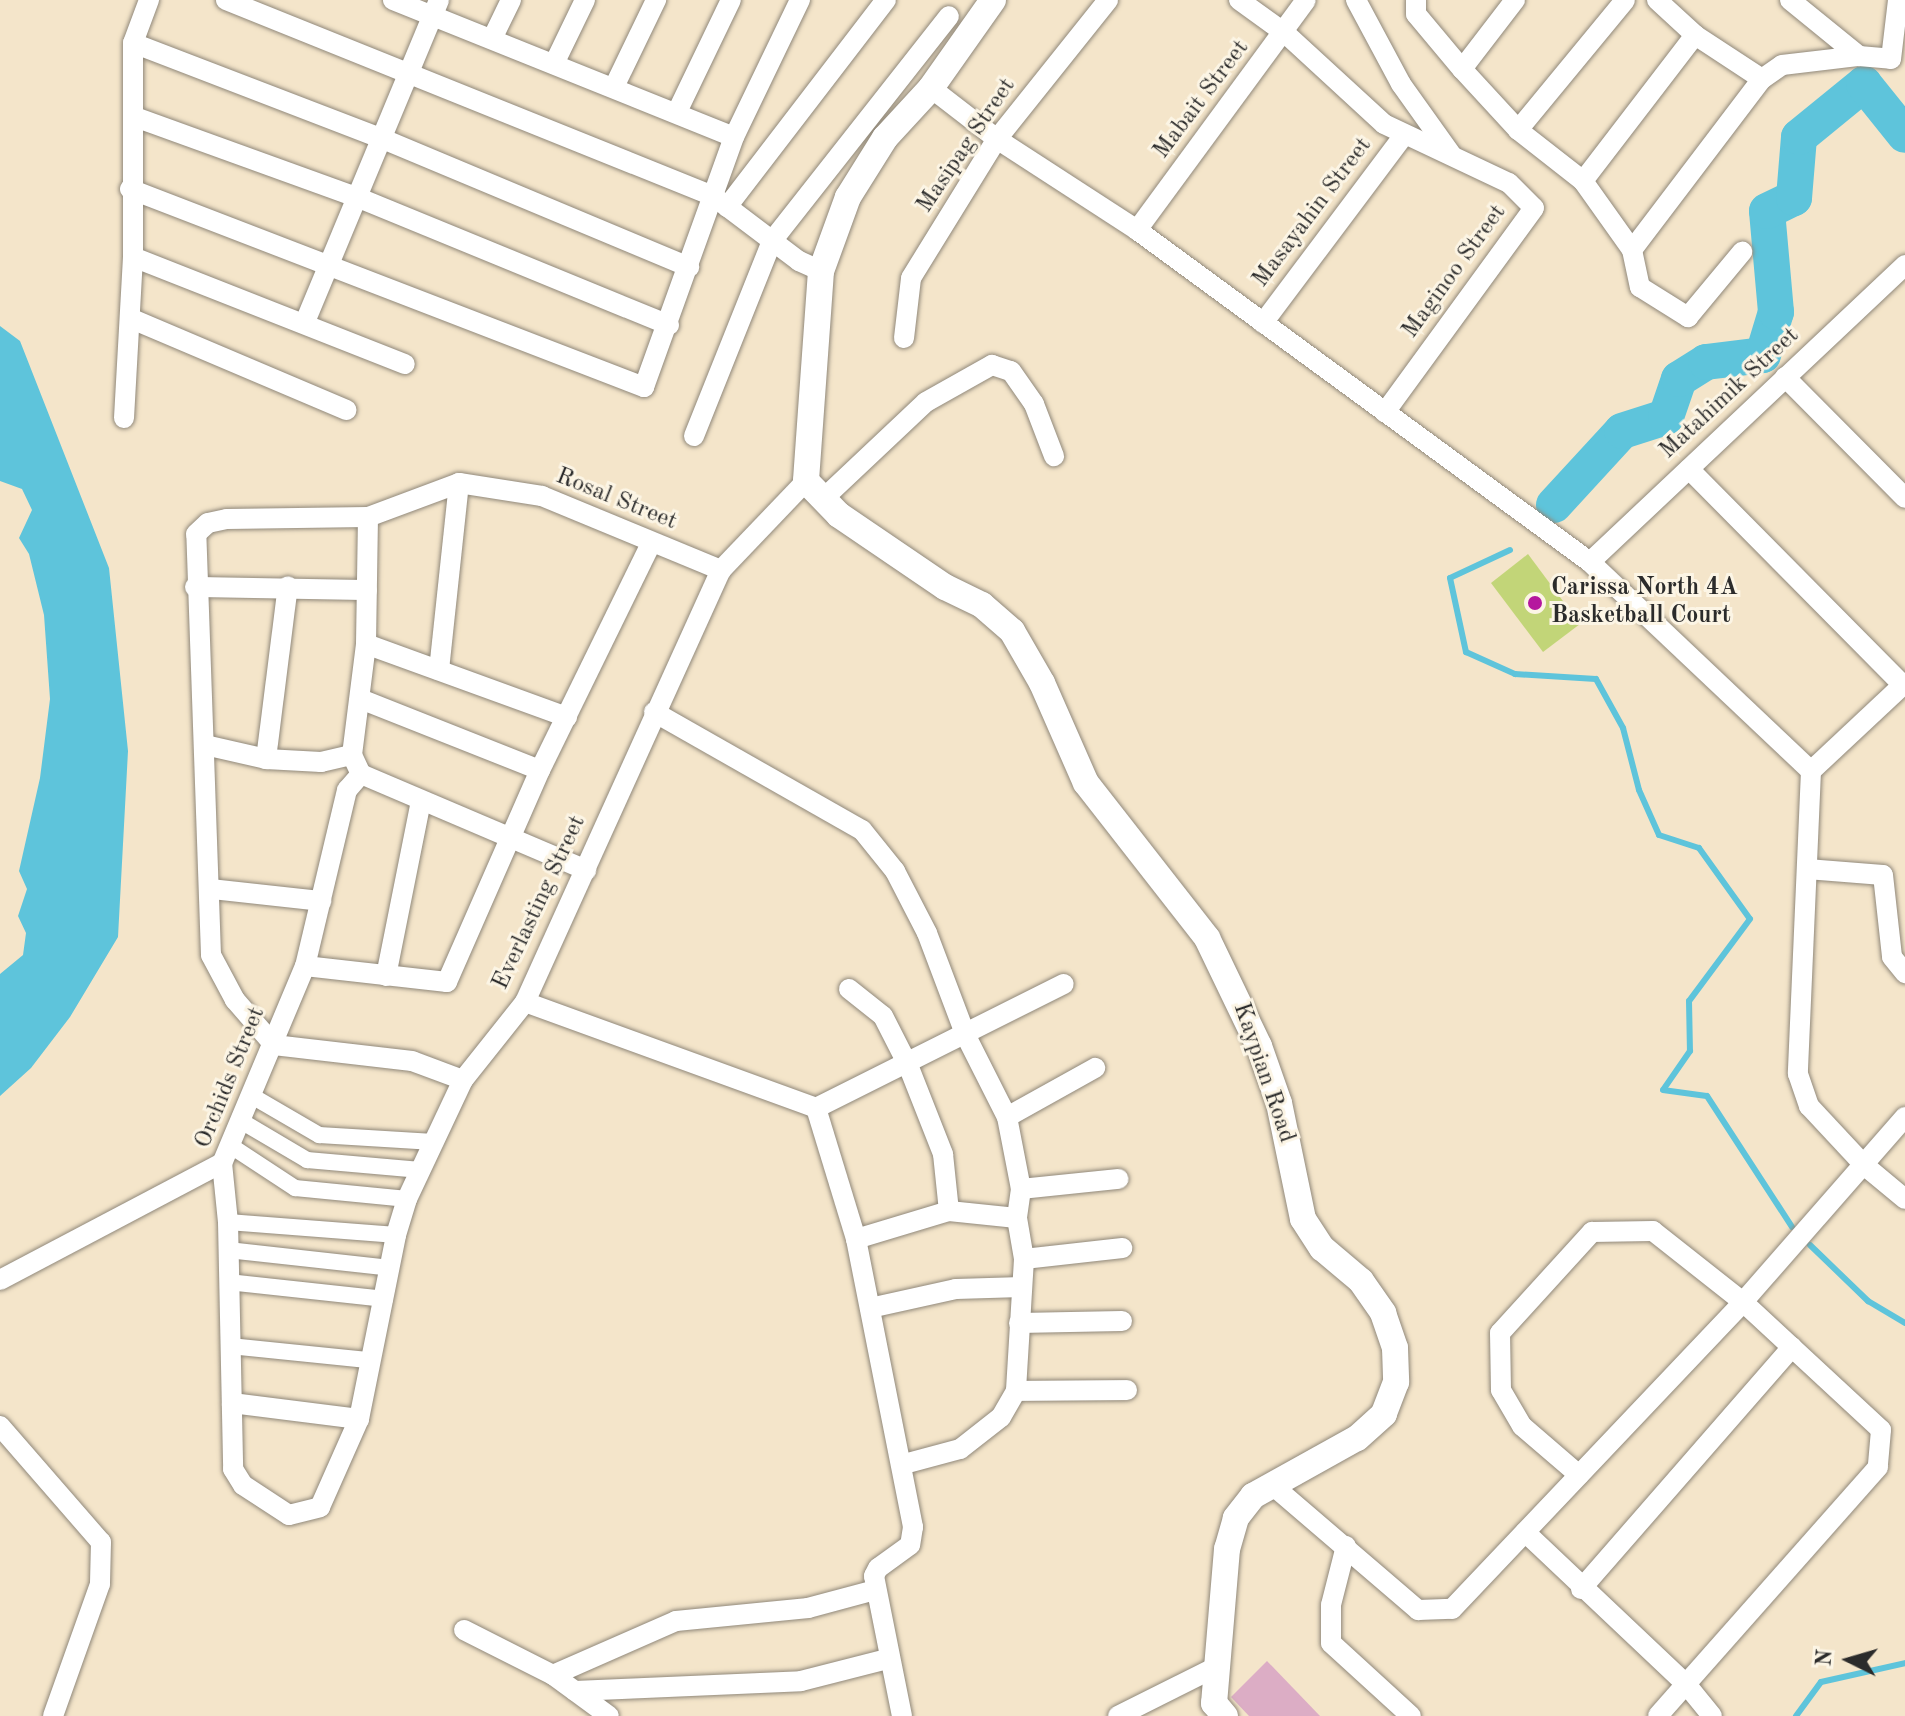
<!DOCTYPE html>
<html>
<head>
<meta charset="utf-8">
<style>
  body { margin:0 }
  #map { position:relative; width:1905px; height:1716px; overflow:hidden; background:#f4e5ca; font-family:"Old Standard TT",serif }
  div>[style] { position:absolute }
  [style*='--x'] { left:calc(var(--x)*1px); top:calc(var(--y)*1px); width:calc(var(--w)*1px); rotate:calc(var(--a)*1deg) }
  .green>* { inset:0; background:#c2d578 }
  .water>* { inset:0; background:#5ec4db }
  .stream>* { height:6px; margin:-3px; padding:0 3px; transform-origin:3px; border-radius:3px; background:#5ec4db }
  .river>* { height:36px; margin:-18px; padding:0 18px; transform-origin:18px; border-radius:18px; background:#5ec4db }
  .building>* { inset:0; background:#dcadc5 }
  .roads { filter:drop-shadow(0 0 2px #90887a) drop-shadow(0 0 2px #90887a) }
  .pedestrian>* { height:16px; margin:-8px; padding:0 8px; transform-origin:8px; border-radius:8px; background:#fff }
  .minor>* { height:20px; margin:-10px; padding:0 10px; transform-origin:10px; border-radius:10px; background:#fff }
  .tertiary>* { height:26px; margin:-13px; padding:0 13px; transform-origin:13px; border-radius:13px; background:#fff }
  .dots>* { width:22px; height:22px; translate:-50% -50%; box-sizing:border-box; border:4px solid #fcf5e5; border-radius:50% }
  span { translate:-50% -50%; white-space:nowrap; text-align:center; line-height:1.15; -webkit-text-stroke:6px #fcf5e5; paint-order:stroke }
  .street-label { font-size:24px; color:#2b2b2b }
  .poi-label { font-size:24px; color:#2b2b2b; font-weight:700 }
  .left { translate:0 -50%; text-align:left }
  .north { position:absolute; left:1809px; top:1620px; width:80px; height:80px; -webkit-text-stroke:6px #fcf5e5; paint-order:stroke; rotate:275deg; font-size:22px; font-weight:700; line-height:32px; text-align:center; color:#2b2b2b }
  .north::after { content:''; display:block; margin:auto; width:28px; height:36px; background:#2b2b2b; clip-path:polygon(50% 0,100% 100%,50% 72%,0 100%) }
</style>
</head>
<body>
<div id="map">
  <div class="green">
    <div style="clip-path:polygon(1528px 554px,1580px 624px,1543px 652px,1491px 583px)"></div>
  </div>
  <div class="water">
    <div style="clip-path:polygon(0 326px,20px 341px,109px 568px,128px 751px,118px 937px,70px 1017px,31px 1068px,0 1096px,0 974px,23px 955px,26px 933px,18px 916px,27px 889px,19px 871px,40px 778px,50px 699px,44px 615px,29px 554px,19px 538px,32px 510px,22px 489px,0 481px)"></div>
  </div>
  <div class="stream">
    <div style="--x:1510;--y:550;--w:66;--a:155"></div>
    <div style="--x:1450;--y:578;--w:76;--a:77.8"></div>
    <div style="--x:1466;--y:652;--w:54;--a:24.2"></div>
    <div style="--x:1515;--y:674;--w:81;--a:3.5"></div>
    <div style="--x:1596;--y:679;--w:56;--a:61.1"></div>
    <div style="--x:1623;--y:728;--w:64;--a:75.5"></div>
    <div style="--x:1639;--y:790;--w:49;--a:66"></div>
    <div style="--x:1659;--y:835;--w:42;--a:18"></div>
    <div style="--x:1699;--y:848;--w:87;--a:54.3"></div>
    <div style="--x:1750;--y:919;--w:102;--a:126.6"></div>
    <div style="--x:1689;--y:1001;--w:50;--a:88.9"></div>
    <div style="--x:1690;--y:1051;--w:47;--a:124.7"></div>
    <div style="--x:1663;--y:1090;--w:44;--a:7.8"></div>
    <div style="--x:1707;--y:1096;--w:156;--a:57"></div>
    <div style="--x:1810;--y:1245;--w:81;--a:44"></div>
    <div style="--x:1868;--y:1301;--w:43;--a:30.7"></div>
    <div style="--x:1796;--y:1716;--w:42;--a:-53.7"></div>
    <div style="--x:1821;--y:1682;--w:86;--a:-12.7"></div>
  </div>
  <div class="river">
    <div style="--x:1554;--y:505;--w:100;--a:-47.4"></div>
    <div style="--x:1622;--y:431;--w:46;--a:-17.7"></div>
    <div style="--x:1666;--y:417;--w:40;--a:-71.1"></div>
    <div style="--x:1679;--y:379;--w:32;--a:-32"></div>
    <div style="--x:1706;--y:362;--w:57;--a:-7"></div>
    <div style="--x:1763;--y:355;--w:45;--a:-73.2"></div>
    <div style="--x:1776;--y:312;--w:101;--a:-95.1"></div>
    <div style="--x:1767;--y:211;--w:30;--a:-26"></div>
    <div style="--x:1794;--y:198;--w:61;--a:-85.3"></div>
    <div style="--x:1799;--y:137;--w:84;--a:-39.2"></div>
    <div style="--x:1864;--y:84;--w:65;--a:51.2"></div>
  </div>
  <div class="building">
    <div style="clip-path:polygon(1267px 1661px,1320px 1716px,1249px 1716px,1231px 1697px)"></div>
  </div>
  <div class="roads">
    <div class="pedestrian">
      <div style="--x:252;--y:1096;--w:78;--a:30.2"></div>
      <div style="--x:319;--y:1135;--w:115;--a:3.5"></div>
      <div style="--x:241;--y:1121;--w:77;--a:30.6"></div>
      <div style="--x:307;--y:1160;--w:114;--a:5"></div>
      <div style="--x:231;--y:1146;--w:77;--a:33.3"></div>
      <div style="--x:295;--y:1188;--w:113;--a:5.6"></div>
      <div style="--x:228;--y:1222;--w:169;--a:4.4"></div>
      <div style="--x:228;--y:1250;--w:163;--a:6.3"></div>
      <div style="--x:228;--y:1282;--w:158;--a:6.2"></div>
      <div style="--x:230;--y:1346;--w:138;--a:5.8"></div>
    </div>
    <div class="minor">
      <div style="--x:226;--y:0;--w:525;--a:21.92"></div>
      <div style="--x:713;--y:196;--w:108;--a:37.1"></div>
      <div style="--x:799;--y:261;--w:24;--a:24"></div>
      <div style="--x:393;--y:0;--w:367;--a:21.9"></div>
      <div style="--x:1239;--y:0;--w:57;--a:35.7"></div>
      <div style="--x:1285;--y:33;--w:134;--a:42.6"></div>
      <div style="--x:1384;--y:124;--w:138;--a:25.3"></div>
      <div style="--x:1509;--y:183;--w:35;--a:45"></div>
      <div style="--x:1534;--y:208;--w:253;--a:126.1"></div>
      <div style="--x:1356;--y:0;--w:95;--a:61.8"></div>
      <div style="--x:1401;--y:84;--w:86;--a:54.5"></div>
      <div style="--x:1416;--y:0;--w:14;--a:90"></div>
      <div style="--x:1416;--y:14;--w:72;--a:50.1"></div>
      <div style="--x:1462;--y:69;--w:83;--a:47.4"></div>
      <div style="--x:1518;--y:130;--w:83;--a:38.1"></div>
      <div style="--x:1583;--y:181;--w:85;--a:54.6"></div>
      <div style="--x:1632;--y:250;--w:38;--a:78"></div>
      <div style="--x:1640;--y:287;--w:57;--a:32"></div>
      <div style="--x:1688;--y:317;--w:85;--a:-50.3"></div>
      <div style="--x:1657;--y:0;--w:52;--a:42.6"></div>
      <div style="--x:1695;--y:35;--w:80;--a:33.3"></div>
      <div style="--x:1790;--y:0;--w:89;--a:39.1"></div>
      <div style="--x:493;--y:37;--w:41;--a:-64.1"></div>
      <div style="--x:133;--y:43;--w:268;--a:21"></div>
      <div style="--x:383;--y:139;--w:332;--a:22.7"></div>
      <div style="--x:554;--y:64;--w:71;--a:-64.2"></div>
      <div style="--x:1462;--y:69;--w:87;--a:-52.5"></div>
      <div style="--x:614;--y:87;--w:97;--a:-64.2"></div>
      <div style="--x:931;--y:88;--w:83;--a:37.7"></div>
      <div style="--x:997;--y:139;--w:167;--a:33"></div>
      <div style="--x:1137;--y:230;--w:562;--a:36.24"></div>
      <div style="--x:1590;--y:562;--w:304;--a:43.4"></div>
      <div style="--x:677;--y:112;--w:124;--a:-64.3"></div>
      <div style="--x:135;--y:117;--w:238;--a:19.9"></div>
      <div style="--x:359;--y:198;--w:335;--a:22.3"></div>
      <div style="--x:1518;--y:130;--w:168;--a:-50.5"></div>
      <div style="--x:1583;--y:181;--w:184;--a:-52.5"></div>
      <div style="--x:130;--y:189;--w:551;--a:21.07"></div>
      <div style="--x:644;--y:387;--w:266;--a:-70.2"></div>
      <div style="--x:734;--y:137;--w:152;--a:-64.3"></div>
      <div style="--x:727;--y:207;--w:261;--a:-52.5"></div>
      <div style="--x:1137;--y:230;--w:285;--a:-53.7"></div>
      <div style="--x:1632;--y:250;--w:215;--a:-52.8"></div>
      <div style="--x:1762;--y:79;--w:24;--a:-35"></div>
      <div style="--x:1782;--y:65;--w:78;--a:-6.7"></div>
      <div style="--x:1859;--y:56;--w:32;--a:5"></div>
      <div style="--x:1891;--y:59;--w:59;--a:-83.2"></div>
      <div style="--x:133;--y:257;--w:292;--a:21.5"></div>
      <div style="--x:132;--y:319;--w:233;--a:23"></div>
      <div style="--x:305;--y:322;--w:349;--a:-67.4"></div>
      <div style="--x:1263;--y:323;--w:235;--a:-53.1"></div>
      <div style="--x:904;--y:338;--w:60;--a:-83.3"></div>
      <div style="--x:911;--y:278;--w:163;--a:-58.3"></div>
      <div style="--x:997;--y:139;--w:178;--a:-51.4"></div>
      <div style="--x:1785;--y:377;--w:170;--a:45.2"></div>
      <div style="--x:124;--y:418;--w:161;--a:-86.8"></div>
      <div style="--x:133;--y:257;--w:214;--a:-90"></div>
      <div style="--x:133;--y:43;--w:46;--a:-69.6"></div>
      <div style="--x:694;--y:436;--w:210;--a:-68.2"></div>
      <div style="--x:772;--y:241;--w:286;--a:-51.8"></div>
      <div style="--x:1689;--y:469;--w:304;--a:45.3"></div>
      <div style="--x:823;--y:499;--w:141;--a:-43.3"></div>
      <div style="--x:926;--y:402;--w:76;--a:-29.3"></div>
      <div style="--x:992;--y:365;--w:20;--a:18"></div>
      <div style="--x:1011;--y:371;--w:40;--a:55.1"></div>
      <div style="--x:1034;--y:404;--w:56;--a:69"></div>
      <div style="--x:1590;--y:562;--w:433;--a:-43.3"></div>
      <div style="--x:195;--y:587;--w:172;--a:1"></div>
      <div style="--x:366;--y:644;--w:214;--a:20"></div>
      <div style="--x:439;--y:670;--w:188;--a:-83.9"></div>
      <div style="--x:1905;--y:683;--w:129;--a:136.9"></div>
      <div style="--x:1811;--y:771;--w:303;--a:92.5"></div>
      <div style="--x:1798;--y:1074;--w:34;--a:71"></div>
      <div style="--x:1809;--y:1106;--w:81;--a:47"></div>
      <div style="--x:1864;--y:1165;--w:53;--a:39.7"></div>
      <div style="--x:363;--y:700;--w:190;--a:21.6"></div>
      <div style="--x:654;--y:712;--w:239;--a:29.6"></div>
      <div style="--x:862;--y:830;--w:53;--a:51.2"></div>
      <div style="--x:895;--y:871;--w:70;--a:62.7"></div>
      <div style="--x:927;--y:933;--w:110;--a:69.3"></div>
      <div style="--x:966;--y:1036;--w:91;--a:63.2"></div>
      <div style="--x:1007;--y:1117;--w:73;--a:79"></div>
      <div style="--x:1021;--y:1189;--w:29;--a:98"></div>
      <div style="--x:1017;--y:1218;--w:42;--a:80.3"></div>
      <div style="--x:1024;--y:1259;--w:132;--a:93.5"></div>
      <div style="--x:1016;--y:1391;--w:30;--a:120"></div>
      <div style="--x:1001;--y:1417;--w:52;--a:142"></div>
      <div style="--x:960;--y:1449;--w:58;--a:165"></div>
      <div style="--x:205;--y:745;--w:63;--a:12.9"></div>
      <div style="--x:266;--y:759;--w:55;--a:3.1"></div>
      <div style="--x:321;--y:762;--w:32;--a:-13"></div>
      <div style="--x:352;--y:755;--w:21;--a:65"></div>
      <div style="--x:361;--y:774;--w:245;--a:23.1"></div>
      <div style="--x:352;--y:755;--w:112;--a:-82.8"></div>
      <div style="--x:366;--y:644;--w:127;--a:-89.1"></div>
      <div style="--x:266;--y:759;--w:174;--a:-82.8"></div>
      <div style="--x:361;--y:774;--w:21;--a:131"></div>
      <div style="--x:347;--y:790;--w:181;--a:103.4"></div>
      <div style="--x:305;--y:966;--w:214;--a:112.8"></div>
      <div style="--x:222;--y:1163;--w:59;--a:84.2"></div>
      <div style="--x:228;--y:1222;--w:247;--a:88.8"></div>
      <div style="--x:233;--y:1469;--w:19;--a:58"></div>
      <div style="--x:243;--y:1485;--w:55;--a:33.1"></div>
      <div style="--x:289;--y:1515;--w:32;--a:-14"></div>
      <div style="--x:320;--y:1507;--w:96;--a:-66.1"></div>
      <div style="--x:359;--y:1419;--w:188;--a:-78.6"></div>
      <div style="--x:396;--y:1235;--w:38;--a:-73"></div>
      <div style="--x:407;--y:1199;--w:132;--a:-64.8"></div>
      <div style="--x:463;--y:1080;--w:100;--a:-51.5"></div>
      <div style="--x:525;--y:1002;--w:474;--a:-65.6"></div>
      <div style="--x:721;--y:570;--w:123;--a:-46.3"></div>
      <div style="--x:1807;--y:869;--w:76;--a:4.5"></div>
      <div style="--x:1883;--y:875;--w:82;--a:83.7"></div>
      <div style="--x:1892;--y:957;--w:21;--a:51"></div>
      <div style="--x:211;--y:889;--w:111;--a:6.2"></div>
      <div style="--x:305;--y:966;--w:143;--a:6.4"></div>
      <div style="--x:447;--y:982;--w:232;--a:-66.3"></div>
      <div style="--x:540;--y:770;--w:253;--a:-63.9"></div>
      <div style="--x:386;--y:976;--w:178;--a:-78.7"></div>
      <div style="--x:849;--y:989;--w:43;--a:38.5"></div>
      <div style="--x:883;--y:1016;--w:55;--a:63"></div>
      <div style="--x:908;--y:1065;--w:96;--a:68.5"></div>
      <div style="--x:943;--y:1154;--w:57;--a:84"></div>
      <div style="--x:525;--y:1002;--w:310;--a:20"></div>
      <div style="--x:816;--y:1108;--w:137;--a:73"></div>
      <div style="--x:856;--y:1239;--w:294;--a:78.8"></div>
      <div style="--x:913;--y:1527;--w:18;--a:99"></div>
      <div style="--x:910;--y:1545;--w:39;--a:144"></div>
      <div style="--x:878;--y:1568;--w:9;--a:117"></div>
      <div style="--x:874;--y:1576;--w:143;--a:78.7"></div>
      <div style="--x:463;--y:1080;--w:54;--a:-159.6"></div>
      <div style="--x:412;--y:1061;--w:139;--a:-173.4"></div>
      <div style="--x:274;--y:1045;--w:60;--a:-130.9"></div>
      <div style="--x:235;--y:1000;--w:51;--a:-118.1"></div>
      <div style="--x:211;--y:955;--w:421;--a:-92"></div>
      <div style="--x:196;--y:534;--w:16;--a:-43"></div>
      <div style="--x:208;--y:523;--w:19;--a:-12"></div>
      <div style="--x:227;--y:519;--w:141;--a:-0.8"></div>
      <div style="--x:368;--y:517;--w:97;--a:-20.5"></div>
      <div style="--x:459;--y:483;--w:84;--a:8.9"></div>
      <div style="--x:542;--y:496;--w:194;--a:22.5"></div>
      <div style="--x:816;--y:1108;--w:277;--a:-26.6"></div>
      <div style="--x:1007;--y:1117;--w:101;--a:-29.1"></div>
      <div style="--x:1021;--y:1189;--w:98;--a:-5.9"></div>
      <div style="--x:856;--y:1239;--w:97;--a:-16.8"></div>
      <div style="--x:949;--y:1211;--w:68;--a:5.9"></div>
      <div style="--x:1024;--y:1259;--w:99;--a:-6.4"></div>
      <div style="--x:0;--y:1280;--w:251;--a:-27.8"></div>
      <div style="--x:870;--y:1308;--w:88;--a:-12.5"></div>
      <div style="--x:956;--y:1289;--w:66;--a:-1.7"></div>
      <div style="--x:1019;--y:1323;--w:103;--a:-1.1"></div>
      <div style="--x:1016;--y:1391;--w:111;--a:-0.5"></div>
      <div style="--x:232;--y:1403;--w:128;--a:7.2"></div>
      <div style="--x:0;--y:1426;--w:154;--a:49"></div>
      <div style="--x:101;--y:1542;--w:42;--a:91.4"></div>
      <div style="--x:100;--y:1584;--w:140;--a:109.6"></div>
      <div style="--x:1579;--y:1475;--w:75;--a:-139.3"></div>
      <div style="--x:1522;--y:1426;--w:42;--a:-120.3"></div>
      <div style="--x:1501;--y:1390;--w:57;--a:-91"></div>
      <div style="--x:1500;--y:1333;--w:137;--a:-47.7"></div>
      <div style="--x:1592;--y:1232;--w:61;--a:-0.9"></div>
      <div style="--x:1653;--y:1231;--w:115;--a:38.3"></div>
      <div style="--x:1743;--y:1302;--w:188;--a:42.8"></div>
      <div style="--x:1881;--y:1430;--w:37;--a:95"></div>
      <div style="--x:1878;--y:1467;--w:332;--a:131.5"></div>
      <div style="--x:1271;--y:1484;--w:194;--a:40.6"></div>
      <div style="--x:1418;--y:1610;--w:34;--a:-2"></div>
      <div style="--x:1452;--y:1609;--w:423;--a:-46.5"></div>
      <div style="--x:1743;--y:1302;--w:246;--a:-48.8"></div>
      <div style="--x:1525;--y:1532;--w:221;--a:43.4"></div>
      <div style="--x:1686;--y:1684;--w:41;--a:50.9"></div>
      <div style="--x:1346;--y:1546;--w:61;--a:104.3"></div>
      <div style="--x:1331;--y:1605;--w:38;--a:90"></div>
      <div style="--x:1331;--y:1643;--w:108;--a:42.4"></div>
      <div style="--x:1581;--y:1589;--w:321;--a:-48.9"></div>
      <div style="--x:464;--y:1630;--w:100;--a:26.8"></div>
      <div style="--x:553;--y:1675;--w:69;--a:36.2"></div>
      <div style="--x:553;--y:1675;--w:134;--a:-23.7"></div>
      <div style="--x:676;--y:1621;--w:133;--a:-5.6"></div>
      <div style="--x:808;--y:1608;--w:69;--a:-15"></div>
      <div style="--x:575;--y:1691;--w:226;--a:-2.5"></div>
      <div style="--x:801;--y:1681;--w:89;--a:-14.3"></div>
      <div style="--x:1118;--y:1716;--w:112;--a:-26.6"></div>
    </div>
    <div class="tertiary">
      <div style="--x:993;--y:0;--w:108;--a:125.2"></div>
      <div style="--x:931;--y:88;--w:68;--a:132.6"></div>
      <div style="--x:885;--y:138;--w:70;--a:122.1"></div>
      <div style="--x:848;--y:197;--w:79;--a:110"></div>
      <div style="--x:821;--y:271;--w:211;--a:94.1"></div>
      <div style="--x:806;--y:481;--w:47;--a:45.9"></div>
      <div style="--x:839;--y:515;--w:128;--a:34.2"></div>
      <div style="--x:945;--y:587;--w:41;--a:25.9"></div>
      <div style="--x:982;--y:605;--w:40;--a:41"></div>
      <div style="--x:1012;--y:631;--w:60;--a:60"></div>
      <div style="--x:1042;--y:683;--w:109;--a:66.3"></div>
      <div style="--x:1086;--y:783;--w:197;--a:52"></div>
      <div style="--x:1207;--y:938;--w:120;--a:64.3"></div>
      <div style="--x:1259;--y:1046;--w:60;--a:70.7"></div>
      <div style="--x:1279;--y:1103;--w:118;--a:78.3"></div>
      <div style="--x:1303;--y:1219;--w:35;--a:57"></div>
      <div style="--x:1322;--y:1248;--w:51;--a:40.2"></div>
      <div style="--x:1361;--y:1281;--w:39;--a:55"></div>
      <div style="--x:1383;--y:1313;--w:37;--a:71"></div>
      <div style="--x:1395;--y:1348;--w:34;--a:88"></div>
      <div style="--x:1396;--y:1382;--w:34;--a:111"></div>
      <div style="--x:1384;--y:1414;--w:36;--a:138"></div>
      <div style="--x:1357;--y:1438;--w:119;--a:150.9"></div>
      <div style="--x:1253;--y:1496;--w:28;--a:128"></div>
      <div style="--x:1236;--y:1518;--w:32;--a:106"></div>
      <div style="--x:1227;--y:1549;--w:155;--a:94.8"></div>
      <div style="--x:1214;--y:1703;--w:17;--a:50"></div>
    </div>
  </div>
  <div class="dots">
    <div style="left:1535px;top:603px;background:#b5179e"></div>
  </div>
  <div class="street-label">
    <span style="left:1202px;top:100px;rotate:-53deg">Mabait Street</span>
    <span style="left:967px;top:146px;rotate:-56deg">Masipag Street</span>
    <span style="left:1313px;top:213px;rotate:-53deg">Masayahin Street</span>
    <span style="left:1455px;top:272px;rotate:-54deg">Maginoo Street</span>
    <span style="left:1730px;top:394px;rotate:-43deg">Matahimik Street</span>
    <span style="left:616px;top:500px;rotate:22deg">Rosal Street</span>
    <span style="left:540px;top:903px;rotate:-65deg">Everlasting Street</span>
    <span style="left:1263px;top:1073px;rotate:71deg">Kaypian Road</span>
    <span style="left:231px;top:1078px;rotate:-68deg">Orchids Street</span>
  </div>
  <div class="poi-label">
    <span class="left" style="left:1551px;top:603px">Carissa North 4A<br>Basketball Court</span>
  </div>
  <div class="north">N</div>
</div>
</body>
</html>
